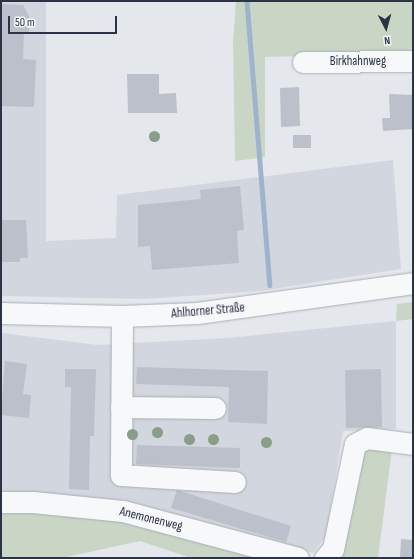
<!DOCTYPE html>
<html>
<head>
<meta charset="utf-8">
<style>
  body { margin:0 }
  #map { position:relative; width:414px; height:559px; overflow:hidden; background:#e4e7ec; font-family:"Sofia Sans Condensed",sans-serif }
  div>[style] { position:absolute }
  [style*='--x'] { left:calc(var(--x)*1px); top:calc(var(--y)*1px); width:calc(var(--w)*1px); rotate:calc(var(--a)*1deg) }
  .built>* { inset:0; background:#d2d6de }
  .green>* { inset:0; background:#c9d6c5 }
  .stream>* { height:4.5px; margin:-2.25px; padding:0 2.25px; transform-origin:2.25px; border-radius:2.25px; background:#9fb4cc }
  .building>* { inset:0; background:#bbc0ca }
  .roads { filter:drop-shadow(0 0 1px #a9aeb7) drop-shadow(0 0 1px #a9aeb7) }
  .minor>* { height:21px; margin:-10.5px; padding:0 10.5px; transform-origin:10.5px; border-radius:10.5px; background:#f7f8fa }
  .trees>* { width:11px; height:11px; margin:-5.5px; border-radius:50%; background:#899d89 }
  span { translate:-50% -50%; white-space:nowrap; text-align:center; line-height:1.15; -webkit-text-stroke:3px #f4f6f9; paint-order:stroke }
  .street-label { font-size:13px; color:#2b3445 }
  .frame { position:absolute; inset:0; border:2px solid #2b3445; pointer-events:none }
  .north { position:absolute; left:366px; top:8px; width:40px; height:40px; -webkit-text-stroke:3px #f4f6f9; paint-order:stroke; rotate:174deg; font-size:11px; font-weight:700; line-height:16px; text-align:center; color:#2b3445 }
  .north::after { content:''; display:block; margin:auto; width:14px; height:18px; background:#2b3445; clip-path:polygon(50% 0,100% 100%,50% 72%,0 100%) }
  .scale { position:absolute; left:8px; top:16px; width:109px; height:18px; box-sizing:border-box; border:2px solid #2b3445; border-top:0; padding-left:5px; font-size:12px; line-height:14px; white-space:nowrap; color:#2b3445; -webkit-text-stroke:3px #f4f6f9; paint-order:stroke }
</style>
</head>
<body>
<div id="map">
  <div class="built">
    <div style="clip-path:polygon(1px 1px,46px 1px,46px 241px,116px 238px,117px 195px,393px 160px,401px 269px,260px 291px,145px 299px,1px 296px)"></div>
    <div style="clip-path:polygon(396px 321px,396px 429px,343px 431px,326px 536px,313px 553px,122px 502px,1px 491px,1px 333px,98px 345px,228px 338px)"></div>
  </div>
  <div class="green">
    <div style="clip-path:polygon(236px 1px,413px 1px,413px 53px,265px 57px,265px 157px,235px 161px,233px 43px)"></div>
    <div style="clip-path:polygon(413px 302px,413px 319px,396px 321px,397px 304px)"></div>
    <div style="clip-path:polygon(356px 446px,392px 449px,378px 558px,333px 558px)"></div>
    <div style="clip-path:polygon(1px 509px,131px 517px,269px 558px,191px 558px,140px 541px,62px 558px,1px 558px)"></div>
  </div>
  <div class="stream">
    <div style="--x:247;--y:1;--w:285;--a:85.4"></div>
  </div>
  <div class="building">
    <div style="clip-path:polygon(1px 4px,23px 5px,29px 16px,29px 32px,24px 32px,23px 59px,36px 60px,34px 107px,1px 106px)"></div>
    <div style="clip-path:polygon(127px 74px,159px 74px,159px 94px,176px 93px,177px 113px,128px 113px)"></div>
    <div style="clip-path:polygon(299px 87px,300px 126px,281px 127px,280px 88px)"></div>
    <div style="clip-path:polygon(389px 94px,413px 95px,413px 129px,383px 131px,382px 118px,390px 118px)"></div>
    <div style="clip-path:polygon(293px 135px,311px 135px,311px 148px,293px 148px)"></div>
    <div style="clip-path:polygon(240px 186px,244px 230px,237px 231px,239px 263px,152px 270px,150px 246px,138px 247px,138px 205px,201px 199px,200px 190px)"></div>
    <div style="clip-path:polygon(1px 220px,26px 220px,28px 258px,20px 258px,20px 262px,1px 262px)"></div>
    <div style="clip-path:polygon(5px 361px,27px 364px,23px 394px,31px 395px,29px 418px,1px 415px)"></div>
    <div style="clip-path:polygon(137px 367px,268px 371px,267px 424px,228px 422px,229px 387px,136px 384px)"></div>
    <div style="clip-path:polygon(65px 369px,96px 369px,94px 436px,90px 436px,89px 490px,69px 489px,71px 387px,65px 387px)"></div>
    <div style="clip-path:polygon(381px 369px,382px 427px,346px 428px,345px 370px)"></div>
    <div style="clip-path:polygon(137px 445px,240px 448px,240px 468px,136px 464px)"></div>
    <div style="clip-path:polygon(177px 490px,291px 526px,286px 542px,171px 508px)"></div>
    <div style="clip-path:polygon(401px 539px,413px 540px,413px 558px,400px 558px)"></div>
  </div>
  <div class="roads">
    <div class="minor">
      <div style="--x:303;--y:62;--w:110;--a:-0.5"></div>
      <div style="--x:1;--y:313;--w:121;--a:1.4"></div>
      <div style="--x:122;--y:316;--w:75;--a:-2.3"></div>
      <div style="--x:197;--y:313;--w:218;--a:-7.9"></div>
      <div style="--x:122;--y:316;--w:159;--a:90.4"></div>
      <div style="--x:121;--y:475;--w:114;--a:3.5"></div>
      <div style="--x:121;--y:407;--w:94;--a:0.6"></div>
      <div style="--x:1;--y:502;--w:32;--a:0"></div>
      <div style="--x:33;--y:502;--w:90;--a:5.7"></div>
      <div style="--x:123;--y:511;--w:181;--a:15"></div>
      <div style="--x:325;--y:558;--w:12;--a:-48"></div>
      <div style="--x:333;--y:549;--w:107;--a:-78.2"></div>
      <div style="--x:355;--y:444;--w:13;--a:-27"></div>
      <div style="--x:367;--y:438;--w:46;--a:7.4"></div>
    </div>
  </div>
  <div class="trees">
    <div style="left:154px;top:136px"></div>
    <div style="left:157px;top:432px"></div>
    <div style="left:132px;top:434px"></div>
    <div style="left:189px;top:439px"></div>
    <div style="left:213px;top:439px"></div>
    <div style="left:266px;top:442px"></div>
  </div>
  <div class="street-label">
    <span style="left:358px;top:61px">Birkhahnweg</span>
    <span style="left:208px;top:311px;rotate:-5deg">Ahlhorner Straße</span>
    <span style="left:151px;top:519px;rotate:14deg">Anemonenweg</span>
  </div>
  <div class="frame"></div>
  <div class="north">N</div>
  <div class="scale">50 m</div>
</div>
</body>
</html>
